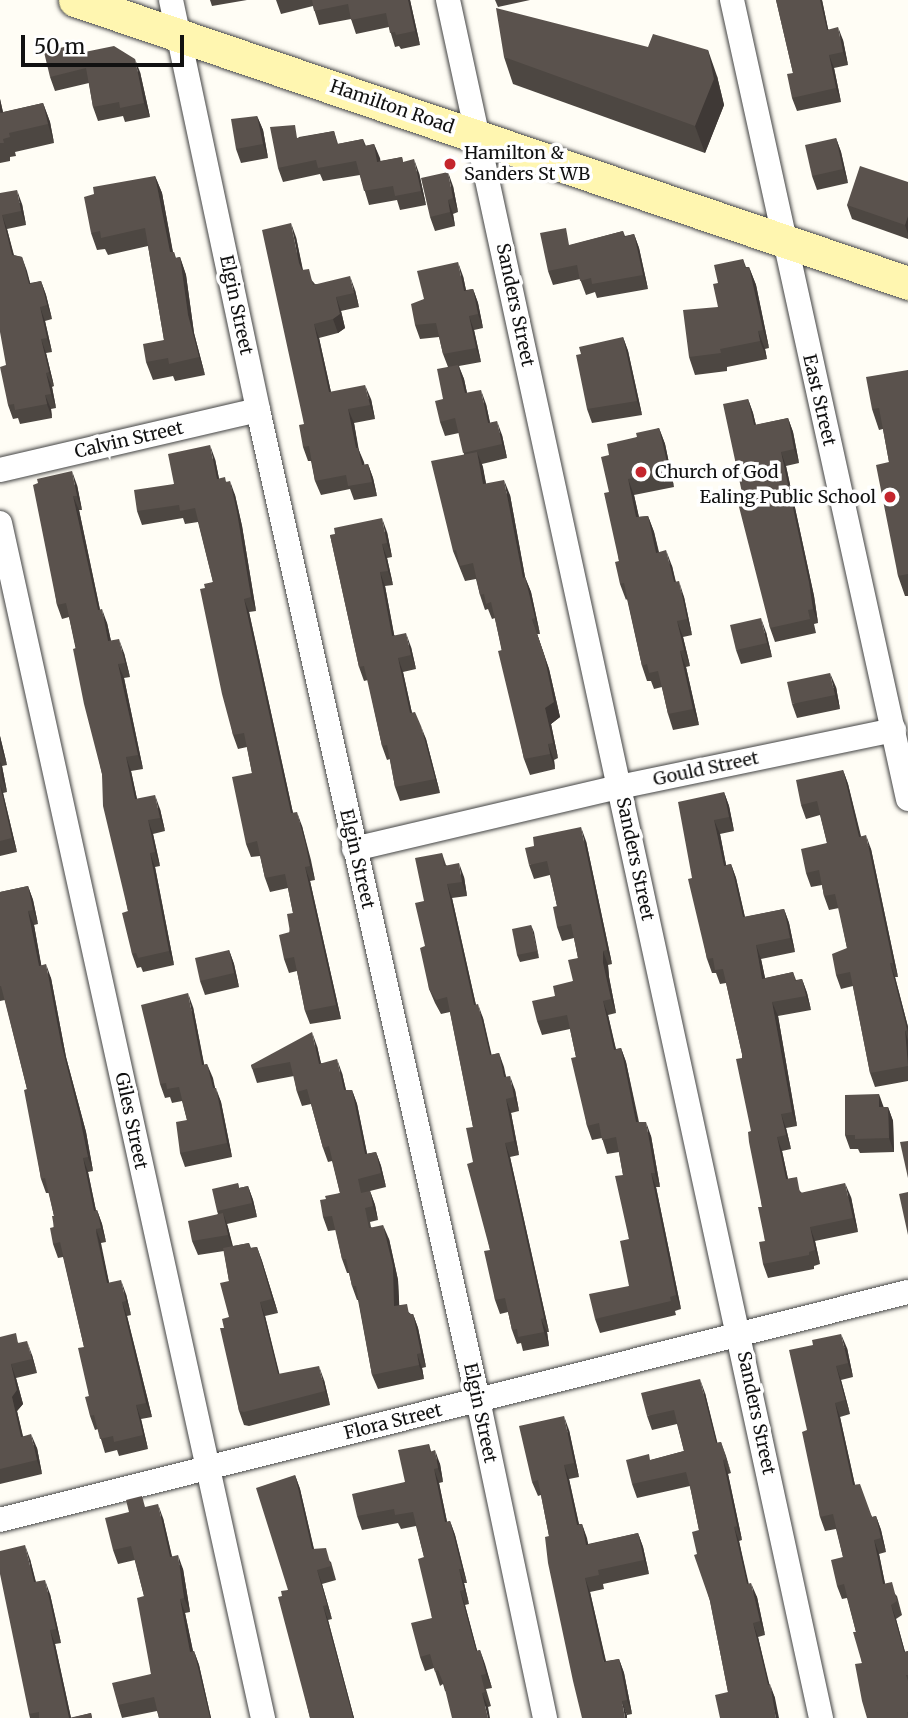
<!DOCTYPE html>
<html>
<head>
<meta charset="utf-8">
<style>
  body { margin:0 }
  #map { position:relative; width:908px; height:1718px; overflow:hidden; background:#fffdf5; font-family:Merriweather,serif }
  div>[style] { position:absolute }
  [style*='--x'] { left:calc(var(--x)*1px); top:calc(var(--y)*1px); width:calc(var(--w)*1px); rotate:calc(var(--a)*1deg) }
  .roads { filter:drop-shadow(0 0 2px #444) drop-shadow(0 0 2px #444) }
  .street>* { height:24px; margin:-12px; padding:0 12px; transform-origin:12px; border-radius:12px; background:#fff }
  .secondary>* { height:33px; margin:-16.5px; padding:0 16.5px; transform-origin:16.5px; border-radius:16.5px; background:#fff6b0 }
  .wall>* { inset:0; background:#4d4742 }
  .shaded-wall>* { inset:0; background:#3f3936 }
  .building>* { inset:0; background:#5a524d }
  .dots>* { width:19px; height:19px; translate:-50% -50%; box-sizing:border-box; border:4px solid #fff; border-radius:50% }
  span { translate:-50% -50%; white-space:nowrap; text-align:center; line-height:1.15; -webkit-text-stroke:7px #fff; paint-order:stroke }
  .street-label { font-size:18px; color:#111 }
  .poi-label { font-size:18px; color:#111 }
  .left { translate:0 -50%; text-align:left }
  .right { translate:-100% -50%; text-align:right }
  .scale { position:absolute; left:21px; top:35px; width:163px; height:32px; box-sizing:border-box; border:4px solid #111; border-top:0; padding-left:9px; font-size:21px; line-height:24px; white-space:nowrap; color:#111; -webkit-text-stroke:5px #fff; paint-order:stroke }
</style>
</head>
<body>
<div id="map">
  <div class="roads">
    <div class="street">
      <div style="--x:171;--y:0;--w:419;--a:78"></div>
      <div style="--x:258;--y:410;--w:1014;--a:77.47"></div>
      <div style="--x:478;--y:1400;--w:325;--a:78.1"></div>
      <div style="--x:448;--y:0;--w:1758;--a:77.75"></div>
      <div style="--x:732;--y:0;--w:818;--a:77.58"></div>
      <div style="--x:0;--y:470;--w:265;--a:-13.1"></div>
      <div style="--x:0;--y:523;--w:1224;--a:77.59"></div>
      <div style="--x:354;--y:849;--w:272;--a:-13.2"></div>
      <div style="--x:619;--y:787;--w:281;--a:-11.7"></div>
      <div style="--x:0;--y:1520;--w:936;--a:-14.1"></div>
    </div>
    <div class="secondary">
      <div style="--x:75;--y:0;--w:880;--a:18.76"></div>
    </div>
  </div>
  <div class="wall">
    <div style="clip-path:polygon(210px 0,247px 0,212px 6px)"></div>
    <div style="clip-path:polygon(276px 0,410px 0,420px 45px,401px 49px,399px 46px,395px 47px,389px 27px,356px 34px,351px 19px,319px 25px,313px 6px,281px 14px)"></div>
    <div style="clip-path:polygon(495px 0,530px 0,498px 7px)"></div>
    <div style="clip-path:polygon(776px 0,822px 0,828px 29px,843px 40px,848px 65px,834px 68px,841px 102px,797px 111px,792px 98px,793px 73px)"></div>
    <div style="clip-path:polygon(71px 55px,140px 72px,150px 117px,125px 122px,123px 116px,98px 121px,93px 107px,89px 83px,55px 91px,50px 77px)"></div>
    <div style="clip-path:polygon(504px 57px,717px 76px,724px 105px,705px 153px,513px 84px)"></div>
    <div style="clip-path:polygon(0 99px,3px 112px,43px 103px,50px 122px,54px 143px,15px 152px,16px 156px,10px 157px,10px 161px,0 163px)"></div>
    <div style="clip-path:polygon(257px 116px,263px 130px,268px 158px,241px 163px,236px 149px)"></div>
    <div style="clip-path:polygon(334px 131px,338px 144px,363px 139px,366px 146px,374px 144px,380px 161px,402px 157px,403px 162px,419px 173px,426px 205px,400px 210px,397px 200px,369px 205px,360px 175px,323px 181px,320px 174px,283px 182px,278px 168px,299px 137px)"></div>
    <div style="clip-path:polygon(836px 138px,841px 152px,848px 183px,817px 190px,812px 176px)"></div>
    <div style="clip-path:polygon(155px 176px,162px 193px,173px 252px,174px 252px,176px 258px,180px 257px,186px 275px,194px 333px,205px 375px,175px 381px,173px 376px,153px 380px,146px 362px,164px 340px,148px 246px,108px 255px,105px 249px,97px 250px,91px 233px)"></div>
    <div style="clip-path:polygon(908px 182px,908px 239px,852px 219px,847px 205px)"></div>
    <div style="clip-path:polygon(453px 186px,458px 212px,453px 214px,455px 226px,435px 231px,430px 217px)"></div>
    <div style="clip-path:polygon(0 193px,22px 204px,26px 225px,7px 229px,14px 255px,22px 257px,30px 283px,41px 281px,46px 295px,52px 319px,45px 321px,52px 352px,46px 353px,54px 386px,52px 387px,56px 408px,51px 409px,52px 418px,20px 424px,18px 418px,13px 419px,8px 405px)"></div>
    <div style="clip-path:polygon(623px 231px,625px 236px,634px 234px,639px 248px,648px 289px,597px 298px,595px 292px,586px 295px,580px 279px,553px 285px,548px 271px,571px 245px)"></div>
    <div style="clip-path:polygon(296px 237px,303px 270px,315px 284px,355px 290px,359px 307px,341px 311px,345px 328px,338px 333px,319px 338px,331px 392px,371px 399px,375px 419px,354px 423px,358px 448px,364px 465px,368px 464px,373px 478px,377px 496px,354px 500px,350px 489px,321px 495px,315px 481px,311px 461px,308px 461px,303px 447px,304px 424px)"></div>
    <div style="clip-path:polygon(743px 259px,746px 267px,749px 267px,756px 285px,769px 348px,765px 349px,767px 359px,727px 367px,727px 371px,695px 375px,689px 357px,718px 307px,718px 283px)"></div>
    <div style="clip-path:polygon(463px 276px,466px 290px,473px 289px,478px 303px,483px 328px,474px 330px,481px 362px,459px 366px,464px 379px,467px 393px,486px 404px,490px 423px,502px 435px,507px 458px,482px 464px,486px 484px,510px 495px,525px 577px,531px 592px,540px 634px,537px 634px,549px 669px,560px 717px,551px 724px,558px 758px,554px 760px,555px 769px,530px 775px,524px 759px,495px 618px,492px 619px,488px 609px,485px 610px,480px 595px,476px 579px,465px 581px,453px 551px,464px 454px,459px 433px,445px 436px,440px 422px,448px 367px,443px 354px,439px 337px,420px 339px,415px 325px,424px 299px)"></div>
    <div style="clip-path:polygon(623px 337px,628px 351px,642px 415px,592px 423px,587px 409px)"></div>
    <div style="clip-path:polygon(908px 370px,908px 596px,905px 596px,898px 576px,889px 462px,883px 429px,879px 430px,872px 409px)"></div>
    <div style="clip-path:polygon(748px 399px,753px 413px,756px 425px,788px 418px,793px 432px,799px 463px,786px 466px,814px 596px,818px 623px,814px 624px,816px 633px,775px 642px,770px 628px,744px 502px)"></div>
    <div style="clip-path:polygon(659px 428px,665px 444px,674px 487px,634px 495px,639px 517px,648px 516px,654px 532px,659px 552px,672px 566px,676px 582px,684px 597px,692px 635px,683px 637px,690px 666px,686px 667px,699px 725px,673px 730px,668px 714px,662px 687px,654px 689px,651px 681px,647px 681px,642px 666px,627px 599px,626px 600px,620px 584px,619px 561px,609px 492px,609px 455px,637px 437px)"></div>
    <div style="clip-path:polygon(215px 459px,219px 479px,227px 482px,235px 495px,242px 526px,256px 611px,249px 612px,293px 813px,302px 826px,311px 860px,315px 880px,310px 881px,341px 1019px,310px 1024px,305px 1011px,297px 971px,289px 973px,284px 959px,293px 913px,288px 888px,270px 892px,265px 878px,260px 856px,251px 857px,246px 844px,252px 773px,247px 747px,238px 749px,233px 735px,205px 588px,213px 582px,198px 522px,185px 524px,183px 518px,142px 525px,137px 511px,174px 484px)"></div>
    <div style="clip-path:polygon(38px 483px,77px 485px,82px 510px,79px 510px,100px 610px,107px 623px,111px 641px,124px 653px,130px 677px,124px 678px,143px 769px,131px 771px,137px 799px,160px 809px,165px 831px,153px 834px,160px 866px,155px 867px,174px 965px,143px 972px,141px 967px,137px 968px,132px 954px,128px 911px,102px 774px,69px 617px,62px 619px,57px 605px)"></div>
    <div style="clip-path:polygon(387px 532px,392px 557px,387px 558px,393px 585px,385px 586px,394px 635px,411px 647px,416px 669px,403px 672px,412px 713px,426px 739px,440px 793px,400px 801px,395px 787px,390px 759px,387px 760px,382px 746px,368px 680px,364px 681px,359px 667px,330px 535px)"></div>
    <div style="clip-path:polygon(766px 632px,772px 657px,741px 664px,736px 650px)"></div>
    <div style="clip-path:polygon(836px 687px,840px 709px,797px 718px,792px 704px)"></div>
    <div style="clip-path:polygon(0 736px,7px 765px,2px 766px,7px 792px,3px 793px,17px 852px,0 856px)"></div>
    <div style="clip-path:polygon(843px 770px,848px 784px,861px 836px,871px 849px,898px 977px,895px 977px,908px 1027px,908px 1081px,875px 1087px,870px 1073px,853px 986px,841px 989px,836px 975px,847px 948px,839px 908px,829px 910px,824px 896px,822px 885px,811px 887px,806px 873px,827px 843px,820px 815px,806px 819px,801px 805px)"></div>
    <div style="clip-path:polygon(724px 792px,729px 806px,734px 831px,720px 834px,726px 865px,731px 864px,736px 878px,745px 917px,784px 909px,789px 923px,795px 952px,761px 959px,765px 978px,793px 972px,796px 980px,802px 979px,807px 993px,811px 1010px,778px 1016px,797px 1126px,786px 1128px,791px 1149px,782px 1151px,788px 1179px,802px 1193px,851px 1197px,858px 1232px,815px 1241px,820px 1264px,814px 1266px,814px 1269px,768px 1278px,763px 1264px,765px 1241px,762px 1207px,742px 1054px,726px 983px,720px 984px,716px 973px,712px 973px,707px 959px,692px 878px)"></div>
    <div style="clip-path:polygon(586px 841px,612px 964px,608px 965px,609px 977px,616px 1013px,608px 1015px,616px 1049px,621px 1048px,626px 1062px,639px 1122px,651px 1136px,660px 1187px,656px 1187px,681px 1309px,675px 1311px,676px 1315px,600px 1333px,595px 1319px,629px 1286px,629px 1239px,623px 1175px,619px 1152px,607px 1154px,602px 1138px,592px 1140px,587px 1126px,576px 1057px,570px 1029px,542px 1035px,537px 1021px,555px 996px,573px 981px,578px 958px,574px 938px,562px 941px,557px 927px,557px 906px,550px 875px,534px 879px,529px 865px)"></div>
    <div style="clip-path:polygon(442px 853px,446px 865px,464px 877px,467px 896px,452px 898px,476px 1005px,483px 1018px,491px 1055px,499px 1053px,506px 1077px,515px 1090px,519px 1111px,511px 1113px,519px 1155px,510px 1157px,549px 1332px,547px 1332px,549px 1346px,523px 1351px,521px 1343px,517px 1344px,512px 1330px,508px 1312px,500px 1314px,495px 1300px,490px 1250px,473px 1162px,473px 1127px,450px 1012px,441px 1014px,435px 1003px,429px 989px,425px 946px,424px 901px)"></div>
    <div style="clip-path:polygon(28px 886px,33px 900px,38px 924px,34px 925px,41px 965px,51px 978px,66px 1057px,86px 1132px,93px 1171px,88px 1172px,96px 1211px,97px 1210px,102px 1224px,106px 1242px,101px 1243px,101px 1247px,109px 1283px,126px 1294px,131px 1315px,127px 1316px,152px 1417px,141px 1419px,148px 1449px,119px 1456px,117px 1450px,105px 1453px,98px 1429px,95px 1430px,90px 1416px,89px 1396px,84px 1347px,63px 1257px,58px 1258px,53px 1244px,54px 1216px,49px 1193px,46px 1193px,41px 1179px,27px 1089px,5px 1000px,0 1001px,0 892px)"></div>
    <div style="clip-path:polygon(531px 925px,539px 958px,520px 962px,517px 955px)"></div>
    <div style="clip-path:polygon(229px 950px,234px 964px,239px 987px,205px 995px,200px 981px)"></div>
    <div style="clip-path:polygon(193px 1007px,204px 1065px,207px 1064px,215px 1088px,221px 1102px,232px 1157px,185px 1167px,180px 1153px,187px 1120px,182px 1101px,172px 1103px,170px 1097px,165px 1098px,160px 1084px)"></div>
    <div style="clip-path:polygon(317px 1046px,321px 1063px,342px 1073px,346px 1090px,352px 1090px,357px 1104px,367px 1154px,376px 1152px,381px 1166px,386px 1187px,370px 1191px,375px 1205px,378px 1220px,370px 1222px,371px 1227px,389px 1239px,398px 1280px,399px 1305px,411px 1314px,413px 1314px,418px 1328px,426px 1367px,422px 1368px,424px 1379px,378px 1389px,372px 1375px,358px 1300px,357px 1300px,352px 1286px,349px 1273px,347px 1273px,342px 1259px,336px 1230px,328px 1231px,323px 1217px,326px 1199px,340px 1193px,332px 1161px,328px 1162px,323px 1148px,311px 1104px,302px 1106px,297px 1092px,294px 1076px,257px 1083px,251px 1065px)"></div>
    <div style="clip-path:polygon(888px 1107px,893px 1121px,894px 1152px,860px 1153px,858px 1149px,850px 1149px,845px 1135px)"></div>
    <div style="clip-path:polygon(238px 1183px,239px 1188px,248px 1186px,253px 1200px,257px 1217px,227px 1224px,233px 1246px,249px 1243px,251px 1248px,257px 1247px,262px 1261px,278px 1313px,265px 1316px,279px 1374px,324px 1380px,330px 1405px,249px 1426px,244px 1425px,239px 1411px,224px 1328px,229px 1317px,229px 1281px,224px 1251px,198px 1255px,192px 1241px,218px 1214px,217px 1211px)"></div>
    <div style="clip-path:polygon(0 1337px,19px 1343px,32px 1355px,37px 1373px,16px 1378px,23px 1404px,17px 1411px,23px 1436px,37px 1448px,42px 1474px,0 1484px)"></div>
    <div style="clip-path:polygon(813px 1345px,847px 1348px,853px 1377px,841px 1380px,850px 1414px,840px 1417px,855px 1485px,872px 1517px,876px 1516px,881px 1530px,886px 1552px,879px 1554px,885px 1584px,897px 1596px,902px 1615px,896px 1619px,905px 1652px,908px 1651px,908px 1718px,862px 1663px,856px 1632px,847px 1598px,842px 1599px,837px 1586px,843px 1557px,836px 1529px,825px 1531px,820px 1517px,807px 1430px)"></div>
    <div style="clip-path:polygon(705px 1393px,717px 1443px,721px 1442px,731px 1473px,728px 1474px,742px 1540px,739px 1541px,748px 1584px,757px 1597px,765px 1635px,758px 1637px,769px 1685px,775px 1698px,728px 1692px,710px 1601px,697px 1554px,699px 1530px,690px 1486px,637px 1498px,632px 1484px,651px 1460px,684px 1451px,677px 1424px,652px 1430px,647px 1416px)"></div>
    <div style="clip-path:polygon(569px 1430px,579px 1477px,569px 1479px,579px 1524px,582px 1524px,588px 1544px,638px 1533px,643px 1547px,649px 1574px,603px 1584px,604px 1589px,590px 1592px,606px 1661px,619px 1659px,624px 1673px,632px 1714px,627px 1715px,549px 1536px,541px 1495px,538px 1496px,532px 1482px)"></div>
    <div style="clip-path:polygon(429px 1444px,431px 1451px,440px 1464px,443px 1482px,439px 1483px,447px 1522px,450px 1521px,455px 1535px,467px 1583px,464px 1583px,469px 1604px,465px 1605px,477px 1651px,480px 1650px,492px 1688px,486px 1689px,491px 1706px,488px 1707px,445px 1691px,443px 1684px,440px 1686px,434px 1668px,425px 1671px,420px 1657px,432px 1618px,424px 1557px,416px 1526px,401px 1529px,398px 1523px,362px 1530px,357px 1516px,405px 1482px)"></div>
    <div style="clip-path:polygon(295px 1475px,300px 1489px,314px 1549px,331px 1562px,336px 1580px,322px 1584px,332px 1619px,328px 1620px,354px 1718px,310px 1718px,282px 1596px,288px 1590px)"></div>
    <div style="clip-path:polygon(146px 1507px,163px 1518px,172px 1556px,183px 1569px,190px 1612px,185px 1613px,193px 1651px,194px 1651px,199px 1665px,211px 1718px,159px 1718px,157px 1711px,122px 1718px,118px 1705px,151px 1674px,144px 1596px,135px 1560px,118px 1564px,113px 1550px)"></div>
    <div style="clip-path:polygon(30px 1559px,36px 1582px,50px 1594px,61px 1643px,55px 1644px,71px 1718px,91px 1713px,92px 1718px,30px 1718px,29px 1714px)"></div>
  </div>
  <div class="shaded-wall">
    <div style="clip-path:polygon(408px 0,410px 0,420px 45px,415px 31px)"></div>
    <div style="clip-path:polygon(820px 0,822px 0,831px 43px,827px 30px)"></div>
    <div style="clip-path:polygon(838px 27px,843px 40px,848px 65px,843px 52px)"></div>
    <div style="clip-path:polygon(708px 50px,717px 76px,724px 105px,705px 153px,695px 126px)"></div>
    <div style="clip-path:polygon(829px 55px,834px 68px,841px 102px,836px 88px)"></div>
    <div style="clip-path:polygon(135px 59px,140px 72px,150px 117px,144px 103px)"></div>
    <div style="clip-path:polygon(0 99px,7px 131px,0 110px)"></div>
    <div style="clip-path:polygon(43px 103px,50px 122px,54px 143px,48px 124px)"></div>
    <div style="clip-path:polygon(257px 116px,263px 130px,268px 158px,263px 144px)"></div>
    <div style="clip-path:polygon(836px 138px,841px 152px,848px 183px,843px 169px)"></div>
    <div style="clip-path:polygon(374px 144px,380px 158px,383px 176px,377px 162px)"></div>
    <div style="clip-path:polygon(414px 159px,419px 173px,426px 205px,421px 191px)"></div>
    <div style="clip-path:polygon(448px 172px,453px 186px,458px 212px,453px 198px)"></div>
    <div style="clip-path:polygon(155px 176px,162px 193px,176px 270px,170px 252px)"></div>
    <div style="clip-path:polygon(17px 190px,22px 204px,26px 225px,21px 211px)"></div>
    <div style="clip-path:polygon(448px 200px,453px 214px,455px 226px,450px 212px)"></div>
    <div style="clip-path:polygon(2px 215px,7px 229px,17px 269px,12px 255px)"></div>
    <div style="clip-path:polygon(908px 216px,908px 234px,905px 225px)"></div>
    <div style="clip-path:polygon(291px 223px,296px 237px,304px 277px,299px 263px)"></div>
    <div style="clip-path:polygon(634px 234px,639px 248px,648px 289px,643px 275px)"></div>
    <div style="clip-path:polygon(22px 257px,27px 271px,34px 298px,29px 284px)"></div>
    <div style="clip-path:polygon(180px 257px,186px 275px,194px 333px,205px 375px,199px 357px,188px 315px)"></div>
    <div style="clip-path:polygon(458px 262px,463px 276px,469px 305px,464px 291px)"></div>
    <div style="clip-path:polygon(749px 267px,756px 285px,769px 348px,763px 330px)"></div>
    <div style="clip-path:polygon(350px 276px,355px 290px,359px 307px,354px 293px)"></div>
    <div style="clip-path:polygon(41px 281px,46px 295px,52px 319px,47px 305px)"></div>
    <div style="clip-path:polygon(473px 289px,478px 303px,483px 328px,478px 314px)"></div>
    <div style="clip-path:polygon(336px 297px,341px 311px,345px 328px,338px 333px,333px 319px)"></div>
    <div style="clip-path:polygon(40px 307px,45px 321px,52px 352px,47px 338px)"></div>
    <div style="clip-path:polygon(469px 316px,474px 330px,481px 362px,476px 348px)"></div>
    <div style="clip-path:polygon(314px 324px,319px 338px,334px 406px,329px 392px)"></div>
    <div style="clip-path:polygon(758px 331px,765px 349px,767px 359px,760px 341px)"></div>
    <div style="clip-path:polygon(623px 337px,628px 351px,642px 415px,637px 401px)"></div>
    <div style="clip-path:polygon(41px 339px,46px 353px,54px 386px,49px 372px)"></div>
    <div style="clip-path:polygon(458px 365px,464px 379px,470px 407px,465px 393px)"></div>
    <div style="clip-path:polygon(46px 373px,52px 387px,56px 408px,51px 394px)"></div>
    <div style="clip-path:polygon(365px 385px,371px 399px,375px 419px,370px 405px)"></div>
    <div style="clip-path:polygon(481px 390px,486px 404px,493px 437px,488px 423px)"></div>
    <div style="clip-path:polygon(45px 395px,51px 409px,52px 418px,47px 404px)"></div>
    <div style="clip-path:polygon(748px 399px,753px 413px,759px 439px,754px 425px)"></div>
    <div style="clip-path:polygon(348px 409px,354px 423px,361px 462px,356px 448px)"></div>
    <div style="clip-path:polygon(788px 418px,793px 432px,799px 463px,794px 449px)"></div>
    <div style="clip-path:polygon(497px 421px,502px 435px,507px 458px,502px 444px)"></div>
    <div style="clip-path:polygon(659px 428px,665px 444px,674px 487px,669px 471px)"></div>
    <div style="clip-path:polygon(210px 445px,215px 459px,222px 493px,217px 479px)"></div>
    <div style="clip-path:polygon(358px 448px,364px 462px,367px 479px,362px 465px)"></div>
    <div style="clip-path:polygon(477px 452px,483px 467px,489px 500px,483px 484px)"></div>
    <div style="clip-path:polygon(781px 452px,786px 466px,814px 596px,818px 623px,813px 609px)"></div>
    <div style="clip-path:polygon(368px 464px,373px 478px,377px 496px,372px 482px)"></div>
    <div style="clip-path:polygon(72px 471px,77px 485px,82px 510px,77px 496px)"></div>
    <div style="clip-path:polygon(628px 479px,634px 495px,642px 532px,636px 517px)"></div>
    <div style="clip-path:polygon(504px 480px,510px 495px,528px 593px,523px 578px)"></div>
    <div style="clip-path:polygon(230px 481px,235px 495px,242px 526px,256px 611px,251px 597px)"></div>
    <div style="clip-path:polygon(73px 496px,79px 510px,103px 624px,98px 610px)"></div>
    <div style="clip-path:polygon(648px 516px,654px 532px,662px 568px,656px 553px)"></div>
    <div style="clip-path:polygon(382px 518px,387px 532px,392px 557px,387px 543px)"></div>
    <div style="clip-path:polygon(382px 544px,387px 558px,393px 585px,388px 571px)"></div>
    <div style="clip-path:polygon(666px 550px,672px 566px,679px 598px,674px 582px)"></div>
    <div style="clip-path:polygon(380px 572px,385px 586px,397px 650px,392px 636px)"></div>
    <div style="clip-path:polygon(525px 577px,531px 592px,540px 634px,535px 618px)"></div>
    <div style="clip-path:polygon(679px 581px,684px 597px,692px 635px,687px 619px)"></div>
    <div style="clip-path:polygon(244px 599px,249px 612px,296px 827px,291px 813px)"></div>
    <div style="clip-path:polygon(102px 609px,107px 623px,114px 655px,108px 641px)"></div>
    <div style="clip-path:polygon(761px 618px,766px 632px,772px 657px,767px 643px)"></div>
    <div style="clip-path:polygon(532px 619px,549px 669px,560px 717px,551px 724px,558px 758px,553px 743px,545px 708px)"></div>
    <div style="clip-path:polygon(677px 621px,683px 637px,690px 666px,684px 650px)"></div>
    <div style="clip-path:polygon(406px 633px,411px 647px,416px 669px,411px 655px)"></div>
    <div style="clip-path:polygon(119px 639px,124px 653px,130px 677px,125px 663px)"></div>
    <div style="clip-path:polygon(680px 651px,686px 667px,699px 725px,693px 709px)"></div>
    <div style="clip-path:polygon(398px 658px,403px 672px,415px 727px,410px 713px)"></div>
    <div style="clip-path:polygon(118px 664px,124px 678px,143px 769px,138px 755px)"></div>
    <div style="clip-path:polygon(830px 673px,836px 687px,840px 709px,835px 695px)"></div>
    <div style="clip-path:polygon(421px 726px,426px 739px,440px 793px,435px 779px)"></div>
    <div style="clip-path:polygon(0 736px,7px 765px,2px 751px,0 744px)"></div>
    <div style="clip-path:polygon(548px 744px,554px 760px,555px 769px,550px 754px)"></div>
    <div style="clip-path:polygon(126px 757px,131px 771px,140px 813px,135px 799px)"></div>
    <div style="clip-path:polygon(0 761px,2px 766px,7px 792px,2px 778px)"></div>
    <div style="clip-path:polygon(843px 770px,848px 784px,864px 851px,859px 837px)"></div>
    <div style="clip-path:polygon(0 784px,3px 793px,17px 852px,12px 838px)"></div>
    <div style="clip-path:polygon(724px 792px,729px 806px,734px 831px,729px 817px)"></div>
    <div style="clip-path:polygon(155px 795px,160px 809px,165px 831px,160px 818px)"></div>
    <div style="clip-path:polygon(297px 812px,302px 826px,315px 880px,310px 866px)"></div>
    <div style="clip-path:polygon(148px 820px,153px 834px,160px 866px,155px 852px)"></div>
    <div style="clip-path:polygon(714px 820px,720px 834px,729px 880px,724px 866px)"></div>
    <div style="clip-path:polygon(581px 827px,586px 841px,612px 964px,607px 950px)"></div>
    <div style="clip-path:polygon(866px 835px,871px 849px,898px 977px,893px 963px)"></div>
    <div style="clip-path:polygon(150px 853px,155px 867px,174px 965px,169px 951px)"></div>
    <div style="clip-path:polygon(459px 863px,464px 877px,467px 896px,462px 882px)"></div>
    <div style="clip-path:polygon(731px 864px,736px 878px,748px 931px,743px 917px)"></div>
    <div style="clip-path:polygon(305px 867px,310px 881px,341px 1019px,336px 1005px)"></div>
    <div style="clip-path:polygon(447px 884px,452px 898px,479px 1019px,474px 1005px)"></div>
    <div style="clip-path:polygon(28px 886px,33px 900px,38px 924px,33px 910px)"></div>
    <div style="clip-path:polygon(784px 909px,789px 923px,795px 952px,790px 938px)"></div>
    <div style="clip-path:polygon(28px 911px,34px 925px,44px 980px,39px 966px)"></div>
    <div style="clip-path:polygon(531px 925px,534px 932px,539px 958px,537px 951px)"></div>
    <div style="clip-path:polygon(756px 945px,761px 959px,768px 992px,762px 979px)"></div>
    <div style="clip-path:polygon(229px 950px,234px 964px,239px 987px,234px 973px)"></div>
    <div style="clip-path:polygon(603px 951px,608px 965px,609px 977px,616px 1013px,611px 999px,603px 963px)"></div>
    <div style="clip-path:polygon(890px 963px,895px 977px,908px 1027px,908px 1032px)"></div>
    <div style="clip-path:polygon(46px 964px,51px 978px,66px 1057px,86px 1132px,93px 1171px,88px 1157px,61px 1043px)"></div>
    <div style="clip-path:polygon(802px 979px,807px 993px,811px 1010px,806px 996px)"></div>
    <div style="clip-path:polygon(188px 993px,193px 1007px,207px 1079px,202px 1065px)"></div>
    <div style="clip-path:polygon(603px 1001px,608px 1015px,619px 1064px,614px 1050px)"></div>
    <div style="clip-path:polygon(772px 1002px,778px 1016px,797px 1126px,792px 1112px)"></div>
    <div style="clip-path:polygon(478px 1004px,483px 1018px,495px 1069px,490px 1055px)"></div>
    <div style="clip-path:polygon(905px 1031px,908px 1040px,908px 1065px)"></div>
    <div style="clip-path:polygon(312px 1032px,317px 1046px,324px 1078px,319px 1064px)"></div>
    <div style="clip-path:polygon(621px 1048px,626px 1062px,641px 1136px,636px 1122px)"></div>
    <div style="clip-path:polygon(499px 1053px,504px 1067px,509px 1091px,504px 1077px)"></div>
    <div style="clip-path:polygon(337px 1059px,342px 1073px,349px 1104px,344px 1090px)"></div>
    <div style="clip-path:polygon(207px 1064px,213px 1078px,218px 1102px,213px 1088px)"></div>
    <div style="clip-path:polygon(510px 1076px,515px 1090px,519px 1111px,514px 1097px)"></div>
    <div style="clip-path:polygon(216px 1088px,221px 1102px,232px 1157px,227px 1143px)"></div>
    <div style="clip-path:polygon(352px 1090px,357px 1104px,370px 1168px,365px 1154px)"></div>
    <div style="clip-path:polygon(879px 1094px,884px 1108px,879px 1107px)"></div>
    <div style="clip-path:polygon(506px 1099px,511px 1113px,519px 1155px,514px 1141px)"></div>
    <div style="clip-path:polygon(888px 1107px,893px 1121px,894px 1152px,889px 1138px)"></div>
    <div style="clip-path:polygon(781px 1114px,786px 1128px,791px 1149px,786px 1135px)"></div>
    <div style="clip-path:polygon(646px 1122px,651px 1136px,660px 1187px,655px 1173px)"></div>
    <div style="clip-path:polygon(777px 1137px,782px 1151px,791px 1193px,786px 1179px)"></div>
    <div style="clip-path:polygon(505px 1143px,510px 1157px,549px 1332px,544px 1318px)"></div>
    <div style="clip-path:polygon(376px 1152px,381px 1166px,386px 1187px,381px 1173px)"></div>
    <div style="clip-path:polygon(83px 1158px,88px 1172px,99px 1225px,94px 1211px)"></div>
    <div style="clip-path:polygon(651px 1173px,656px 1187px,681px 1309px,676px 1295px)"></div>
    <div style="clip-path:polygon(845px 1183px,851px 1197px,858px 1232px,853px 1218px)"></div>
    <div style="clip-path:polygon(248px 1186px,253px 1200px,257px 1217px,252px 1203px)"></div>
    <div style="clip-path:polygon(370px 1191px,375px 1205px,378px 1220px,373px 1206px)"></div>
    <div style="clip-path:polygon(97px 1210px,102px 1224px,106px 1242px,101px 1228px)"></div>
    <div style="clip-path:polygon(223px 1213px,228px 1227px,233px 1249px,228px 1235px)"></div>
    <div style="clip-path:polygon(383px 1225px,389px 1239px,398px 1280px,400px 1320px,394px 1306px)"></div>
    <div style="clip-path:polygon(810px 1227px,815px 1241px,820px 1264px,815px 1250px)"></div>
    <div style="clip-path:polygon(96px 1229px,101px 1243px,112px 1297px,107px 1283px)"></div>
    <div style="clip-path:polygon(257px 1247px,262px 1261px,278px 1313px,272px 1299px)"></div>
    <div style="clip-path:polygon(121px 1280px,126px 1294px,131px 1315px,126px 1301px)"></div>
    <div style="clip-path:polygon(122px 1302px,127px 1316px,152px 1417px,146px 1403px)"></div>
    <div style="clip-path:polygon(260px 1302px,265px 1316px,283px 1388px,278px 1374px)"></div>
    <div style="clip-path:polygon(413px 1314px,418px 1328px,426px 1367px,421px 1353px)"></div>
    <div style="clip-path:polygon(541px 1319px,547px 1332px,549px 1346px,544px 1332px)"></div>
    <div style="clip-path:polygon(841px 1334px,847px 1348px,853px 1377px,848px 1363px)"></div>
    <div style="clip-path:polygon(27px 1341px,32px 1355px,37px 1373px,32px 1359px)"></div>
    <div style="clip-path:polygon(417px 1354px,422px 1368px,424px 1379px,419px 1365px)"></div>
    <div style="clip-path:polygon(11px 1364px,16px 1378px,23px 1404px,17px 1411px,26px 1451px,21px 1437px,12px 1397px)"></div>
    <div style="clip-path:polygon(319px 1366px,324px 1380px,330px 1405px,325px 1391px)"></div>
    <div style="clip-path:polygon(836px 1366px,841px 1380px,850px 1414px,845px 1400px)"></div>
    <div style="clip-path:polygon(700px 1379px,705px 1393px,721px 1457px,716px 1443px)"></div>
    <div style="clip-path:polygon(835px 1403px,840px 1417px,858px 1499px,853px 1485px)"></div>
    <div style="clip-path:polygon(136px 1405px,141px 1419px,148px 1449px,143px 1435px)"></div>
    <div style="clip-path:polygon(564px 1416px,569px 1430px,579px 1477px,574px 1463px)"></div>
    <div style="clip-path:polygon(31px 1434px,37px 1448px,42px 1474px,37px 1460px)"></div>
    <div style="clip-path:polygon(721px 1442px,726px 1456px,731px 1473px,726px 1459px)"></div>
    <div style="clip-path:polygon(435px 1450px,440px 1464px,443px 1482px,438px 1468px)"></div>
    <div style="clip-path:polygon(723px 1460px,728px 1474px,742px 1540px,737px 1526px)"></div>
    <div style="clip-path:polygon(564px 1465px,569px 1479px,582px 1539px,577px 1525px)"></div>
    <div style="clip-path:polygon(434px 1469px,439px 1483px,450px 1536px,445px 1522px)"></div>
    <div style="clip-path:polygon(295px 1475px,300px 1489px,317px 1563px,312px 1549px)"></div>
    <div style="clip-path:polygon(158px 1504px,163px 1518px,175px 1571px,170px 1557px)"></div>
    <div style="clip-path:polygon(876px 1516px,881px 1530px,886px 1552px,881px 1538px)"></div>
    <div style="clip-path:polygon(450px 1521px,455px 1535px,467px 1583px,462px 1569px)"></div>
    <div style="clip-path:polygon(582px 1524px,587px 1538px,591px 1559px,586px 1545px)"></div>
    <div style="clip-path:polygon(734px 1527px,739px 1541px,752px 1598px,747px 1584px)"></div>
    <div style="clip-path:polygon(638px 1533px,643px 1547px,649px 1574px,644px 1560px)"></div>
    <div style="clip-path:polygon(874px 1540px,879px 1554px,888px 1598px,883px 1584px)"></div>
    <div style="clip-path:polygon(25px 1545px,30px 1559px,39px 1596px,34px 1582px)"></div>
    <div style="clip-path:polygon(178px 1555px,183px 1569px,190px 1612px,184px 1598px)"></div>
    <div style="clip-path:polygon(459px 1569px,464px 1583px,469px 1604px,464px 1590px)"></div>
    <div style="clip-path:polygon(317px 1570px,322px 1584px,332px 1619px,327px 1605px)"></div>
    <div style="clip-path:polygon(585px 1578px,590px 1592px,609px 1676px,604px 1662px)"></div>
    <div style="clip-path:polygon(45px 1580px,50px 1594px,61px 1643px,56px 1629px)"></div>
    <div style="clip-path:polygon(751px 1583px,757px 1597px,765px 1635px,760px 1621px)"></div>
    <div style="clip-path:polygon(460px 1591px,465px 1605px,481px 1665px,476px 1651px)"></div>
    <div style="clip-path:polygon(180px 1599px,185px 1613px,196px 1666px,190px 1652px)"></div>
    <div style="clip-path:polygon(891px 1605px,896px 1619px,908px 1663px,904px 1652px)"></div>
    <div style="clip-path:polygon(323px 1606px,328px 1620px,354px 1718px,353px 1718px)"></div>
    <div style="clip-path:polygon(753px 1623px,758px 1637px,773px 1699px,770px 1684px,775px 1698px,779px 1718px,776px 1718px)"></div>
    <div style="clip-path:polygon(50px 1630px,55px 1644px,71px 1718px,69px 1718px)"></div>
    <div style="clip-path:polygon(480px 1650px,485px 1664px,492px 1688px,486px 1674px)"></div>
    <div style="clip-path:polygon(194px 1651px,199px 1665px,211px 1718px,210px 1718px)"></div>
    <div style="clip-path:polygon(619px 1659px,624px 1673px,632px 1714px,627px 1700px)"></div>
    <div style="clip-path:polygon(482px 1693px,488px 1707px,490px 1718px,488px 1718px)"></div>
    <div style="clip-path:polygon(622px 1701px,627px 1715px,627px 1718px,625px 1718px)"></div>
  </div>
  <div class="building">
    <div style="clip-path:polygon(312px 0,408px 0,415px 31px,396px 35px,395px 32px,390px 33px,386px 13px,351px 20px,348px 4px,314px 11px)"></div>
    <div style="clip-path:polygon(776px 0,820px 0,827px 30px,838px 27px,843px 52px,829px 55px,836px 88px,792px 98px,787px 74px,793px 73px)"></div>
    <div style="clip-path:polygon(496px 8px,648px 47px,653px 34px,708px 50px,714px 79px,695px 126px,504px 57px)"></div>
    <div style="clip-path:polygon(68px 46px,70px 55px,114px 46px,135px 59px,144px 103px,120px 108px,119px 102px,93px 107px,86px 68px,50px 77px,44px 52px)"></div>
    <div style="clip-path:polygon(43px 103px,48px 124px,9px 133px,10px 137px,3px 139px,4px 143px,0 143px,0 110px,0 113px)"></div>
    <div style="clip-path:polygon(257px 116px,263px 144px,236px 149px,231px 119px)"></div>
    <div style="clip-path:polygon(295px 125px,297px 138px,334px 131px,337px 144px,363px 139px,364px 146px,374px 144px,377px 162px,402px 157px,403px 162px,414px 159px,421px 191px,395px 196px,393px 186px,364px 191px,356px 161px,318px 168px,316px 160px,278px 168px,270px 127px)"></div>
    <div style="clip-path:polygon(836px 138px,843px 169px,812px 176px,805px 145px)"></div>
    <div style="clip-path:polygon(860px 166px,908px 182px,908px 216px,905px 225px,847px 205px)"></div>
    <div style="clip-path:polygon(448px 172px,453px 198px,448px 200px,450px 212px,430px 217px,421px 178px)"></div>
    <div style="clip-path:polygon(155px 176px,170px 252px,174px 252px,175px 258px,180px 257px,188px 315px,199px 357px,169px 364px,168px 358px,146px 362px,143px 344px,164px 340px,145px 228px,101px 238px,100px 231px,91px 233px,84px 197px,94px 194px,93px 187px)"></div>
    <div style="clip-path:polygon(17px 190px,21px 211px,2px 215px,12px 255px,22px 257px,29px 284px,41px 281px,47px 305px,40px 307px,47px 338px,41px 339px,49px 372px,46px 373px,51px 394px,45px 395px,47px 404px,15px 410px,14px 404px,8px 405px,0 367px,6px 365px,0 332px,0 193px)"></div>
    <div style="clip-path:polygon(291px 223px,299px 263px,302px 270px,309px 269px,313px 285px,350px 276px,354px 293px,336px 297px,340px 314px,333px 319px,314px 324px,329px 392px,365px 385px,370px 405px,348px 409px,356px 448px,358px 448px,362px 465px,368px 464px,372px 482px,348px 486px,346px 475px,315px 481px,309px 446px,303px 447px,299px 425px,304px 424px,262px 230px)"></div>
    <div style="clip-path:polygon(566px 228px,569px 245px,623px 231px,624px 237px,634px 234px,643px 275px,592px 284px,591px 278px,580px 281px,577px 265px,548px 271px,540px 233px)"></div>
    <div style="clip-path:polygon(743px 259px,745px 268px,749px 267px,763px 330px,758px 331px,760px 341px,720px 349px,721px 353px,689px 357px,683px 310px,718px 307px,713px 284px,718px 283px,714px 265px)"></div>
    <div style="clip-path:polygon(458px 262px,464px 291px,473px 289px,478px 314px,469px 316px,476px 348px,443px 354px,436px 323px,415px 325px,411px 304px,424px 299px,417px 271px)"></div>
    <div style="clip-path:polygon(623px 337px,637px 401px,587px 409px,576px 355px,581px 354px,579px 347px)"></div>
    <div style="clip-path:polygon(458px 365px,465px 393px,481px 390px,488px 423px,497px 421px,502px 444px,463px 453px,455px 418px,440px 422px,435px 401px,443px 399px,437px 369px)"></div>
    <div style="clip-path:polygon(908px 370px,908px 574px,898px 576px,876px 465px,889px 462px,879px 408px,872px 409px,866px 377px)"></div>
    <div style="clip-path:polygon(748px 399px,754px 425px,788px 418px,794px 449px,781px 452px,809px 582px,813px 609px,808px 610px,810px 619px,770px 628px,738px 503px,744px 502px,723px 404px)"></div>
    <div style="clip-path:polygon(659px 428px,669px 471px,628px 479px,636px 517px,648px 516px,656px 553px,666px 550px,674px 582px,679px 581px,687px 619px,677px 621px,684px 650px,680px 651px,693px 709px,668px 714px,658px 671px,649px 673px,647px 664px,642px 666px,624px 583px,620px 584px,615px 562px,619px 561px,604px 493px,609px 492px,601px 457px,609px 455px,607px 444px,637px 437px,636px 433px)"></div>
    <div style="clip-path:polygon(210px 445px,217px 479px,225px 477px,226px 482px,230px 481px,237px 512px,251px 597px,244px 599px,291px 813px,297px 812px,306px 846px,310px 866px,305px 867px,336px 1005px,305px 1011px,294px 957px,284px 959px,279px 935px,290px 932px,287px 914px,293px 913px,285px 874px,265px 878px,257px 841px,246px 844px,232px 777px,252px 773px,244px 733px,233px 735px,222px 694px,200px 589px,205px 588px,204px 584px,213px 582px,195px 508px,180px 511px,179px 505px,137px 511px,134px 490px,174px 484px,168px 454px)"></div>
    <div style="clip-path:polygon(477px 452px,483px 484px,504px 480px,523px 578px,525px 577px,535px 618px,532px 619px,544px 654px,554px 702px,545px 708px,553px 743px,548px 744px,550px 754px,524px 759px,498px 651px,502px 650px,491px 602px,486px 604px,484px 594px,480px 595px,473px 563px,460px 566px,456px 550px,453px 551px,431px 461px)"></div>
    <div style="clip-path:polygon(72px 471px,77px 496px,73px 496px,98px 610px,102px 609px,108px 641px,119px 639px,125px 663px,118px 664px,138px 755px,126px 757px,135px 799px,155px 795px,160px 818px,148px 820px,155px 852px,150px 853px,169px 951px,138px 958px,136px 953px,132px 954px,122px 913px,128px 911px,103px 806px,102px 774px,84px 704px,73px 649px,76px 648px,66px 603px,57px 605px,33px 485px,38px 483px,37px 479px)"></div>
    <div style="clip-path:polygon(382px 518px,387px 543px,382px 544px,388px 571px,380px 572px,392px 636px,406px 633px,411px 655px,398px 658px,410px 713px,415px 712px,421px 726px,435px 779px,395px 787px,387px 745px,382px 746px,364px 666px,359px 667px,330px 535px,335px 534px,334px 528px)"></div>
    <div style="clip-path:polygon(761px 618px,767px 643px,736px 650px,730px 625px)"></div>
    <div style="clip-path:polygon(830px 673px,835px 695px,792px 704px,787px 682px)"></div>
    <div style="clip-path:polygon(843px 770px,859px 837px,866px 835px,893px 963px,890px 963px,907px 1030px,905px 1031px,908px 1066px,870px 1073px,850px 972px,836px 975px,832px 954px,847px 948px,835px 894px,824px 896px,819px 870px,806px 873px,801px 849px,827px 843px,817px 801px,801px 805px,796px 780px)"></div>
    <div style="clip-path:polygon(0 786px,12px 838px,0 841px)"></div>
    <div style="clip-path:polygon(724px 792px,729px 817px,714px 820px,724px 866px,731px 864px,743px 917px,784px 909px,790px 938px,756px 945px,762px 979px,793px 972px,795px 981px,802px 979px,806px 996px,772px 1002px,792px 1112px,781px 1114px,786px 1135px,777px 1137px,786px 1179px,797px 1177px,800px 1193px,845px 1183px,853px 1218px,810px 1227px,815px 1250px,809px 1252px,809px 1255px,763px 1264px,759px 1242px,765px 1241px,758px 1207px,762px 1207px,749px 1142px,748px 1132px,751px 1131px,736px 1059px,742px 1058px,742px 1054px,723px 969px,715px 970px,713px 958px,707px 959px,688px 879px,692px 878px,678px 802px)"></div>
    <div style="clip-path:polygon(581px 827px,607px 950px,603px 951px,603px 963px,611px 999px,603px 1001px,614px 1050px,621px 1048px,636px 1122px,646px 1122px,655px 1173px,651px 1173px,676px 1295px,670px 1297px,671px 1301px,595px 1319px,589px 1294px,629px 1286px,620px 1241px,629px 1239px,615px 1176px,623px 1175px,616px 1137px,602px 1140px,599px 1123px,587px 1126px,571px 1058px,576px 1057px,567px 1015px,537px 1021px,532px 1001px,555px 996px,553px 986px,573px 981px,568px 960px,578px 958px,571px 924px,557px 927px,553px 907px,557px 906px,547px 861px,529px 865px,525px 848px,534px 846px,533px 837px)"></div>
    <div style="clip-path:polygon(442px 853px,444px 866px,459px 863px,462px 882px,447px 884px,474px 1005px,478px 1004px,490px 1055px,499px 1053px,504px 1077px,510px 1076px,514px 1097px,506px 1099px,514px 1141px,505px 1143px,544px 1318px,541px 1319px,544px 1332px,518px 1337px,517px 1329px,512px 1330px,505px 1298px,495px 1300px,484px 1251px,490px 1250px,467px 1164px,473px 1162px,466px 1128px,473px 1127px,447px 997px,436px 1000px,429px 989px,420px 948px,425px 946px,415px 903px,424px 901px,415px 858px)"></div>
    <div style="clip-path:polygon(28px 886px,33px 910px,28px 911px,39px 966px,46px 964px,61px 1043px,80px 1118px,88px 1157px,83px 1158px,94px 1211px,97px 1210px,101px 1228px,96px 1229px,96px 1233px,107px 1283px,121px 1280px,126px 1301px,122px 1302px,146px 1403px,136px 1405px,143px 1435px,114px 1442px,113px 1436px,100px 1439px,94px 1415px,90px 1416px,85px 1397px,89px 1396px,78px 1348px,84px 1347px,60px 1242px,53px 1244px,50px 1228px,54px 1227px,52px 1216px,54px 1216px,45px 1178px,41px 1179px,24px 1090px,27px 1089px,1px 986px,0 986px,0 892px)"></div>
    <div style="clip-path:polygon(531px 925px,537px 951px,517px 955px,512px 929px)"></div>
    <div style="clip-path:polygon(229px 950px,234px 973px,200px 981px,195px 958px)"></div>
    <div style="clip-path:polygon(188px 993px,202px 1065px,207px 1064px,213px 1088px,216px 1088px,227px 1143px,180px 1153px,176px 1122px,187px 1120px,179px 1087px,167px 1089px,166px 1083px,160px 1084px,141px 1005px)"></div>
    <div style="clip-path:polygon(312px 1032px,319px 1064px,337px 1059px,344px 1090px,352px 1090px,365px 1154px,376px 1152px,381px 1173px,358px 1179px,361px 1193px,370px 1191px,373px 1206px,365px 1208px,369px 1228px,383px 1225px,393px 1266px,394px 1306px,407px 1304px,409px 1314px,413px 1314px,421px 1353px,417px 1354px,419px 1365px,372px 1375px,356px 1286px,352px 1286px,346px 1259px,342px 1259px,332px 1216px,323px 1217px,320px 1200px,326px 1199px,325px 1196px,340px 1193px,329px 1146px,323px 1148px,307px 1089px,297px 1092px,290px 1062px,252px 1069px,251px 1065px)"></div>
    <div style="clip-path:polygon(879px 1094px,879px 1107px,888px 1107px,889px 1138px,855px 1139px,855px 1135px,845px 1135px,845px 1095px)"></div>
    <div style="clip-path:polygon(908px 1141px,908px 1178px,900px 1142px)"></div>
    <div style="clip-path:polygon(238px 1183px,239px 1188px,248px 1186px,252px 1203px,217px 1211px,212px 1189px)"></div>
    <div style="clip-path:polygon(908px 1192px,908px 1235px,899px 1194px)"></div>
    <div style="clip-path:polygon(223px 1213px,228px 1235px,192px 1241px,188px 1221px)"></div>
    <div style="clip-path:polygon(249px 1243px,250px 1248px,257px 1247px,272px 1299px,260px 1302px,278px 1374px,319px 1366px,325px 1391px,244px 1412px,239px 1411px,220px 1328px,224px 1328px,222px 1319px,229px 1317px,220px 1283px,229px 1281px,223px 1248px)"></div>
    <div style="clip-path:polygon(16px 1333px,18px 1343px,27px 1341px,32px 1359px,11px 1364px,17px 1390px,12px 1397px,21px 1437px,31px 1434px,37px 1460px,0 1469px,0 1337px)"></div>
    <div style="clip-path:polygon(841px 1334px,848px 1363px,836px 1366px,845px 1400px,835px 1403px,853px 1485px,860px 1484px,872px 1517px,876px 1516px,881px 1538px,874px 1540px,883px 1584px,892px 1582px,897px 1601px,891px 1605px,904px 1652px,908px 1651px,908px 1675px,906px 1675px,908px 1681px,908px 1712px,907px 1712px,908px 1718px,867px 1718px,862px 1701px,855px 1664px,862px 1663px,853px 1632px,856px 1632px,844px 1584px,837px 1586px,831px 1560px,843px 1557px,833px 1514px,820px 1517px,802px 1432px,807px 1430px,789px 1350px,813px 1345px,812px 1340px)"></div>
    <div style="clip-path:polygon(700px 1379px,716px 1443px,721px 1442px,726px 1459px,723px 1460px,737px 1526px,734px 1527px,747px 1584px,751px 1583px,760px 1621px,753px 1623px,768px 1685px,770px 1684px,776px 1718px,720px 1718px,715px 1695px,728px 1692px,710px 1601px,694px 1555px,697px 1554px,692px 1532px,699px 1530px,691px 1491px,686px 1472px,632px 1484px,626px 1460px,649px 1454px,650px 1460px,684px 1451px,674px 1410px,647px 1416px,641px 1393px)"></div>
    <div style="clip-path:polygon(564px 1416px,574px 1463px,564px 1465px,577px 1525px,582px 1524px,586px 1545px,638px 1533px,644px 1560px,598px 1570px,599px 1575px,585px 1578px,604px 1662px,619px 1659px,627px 1700px,622px 1701px,625px 1718px,582px 1718px,573px 1681px,548px 1563px,545px 1537px,549px 1536px,538px 1480px,532px 1482px,519px 1426px)"></div>
    <div style="clip-path:polygon(429px 1444px,430px 1452px,435px 1450px,438px 1468px,434px 1469px,445px 1522px,450px 1521px,462px 1569px,459px 1569px,464px 1590px,460px 1591px,476px 1651px,480px 1650px,486px 1674px,481px 1675px,485px 1692px,482px 1693px,488px 1718px,452px 1718px,444px 1685px,438px 1670px,435px 1672px,430px 1654px,420px 1657px,411px 1623px,432px 1618px,418px 1559px,424px 1557px,413px 1512px,395px 1515px,394px 1509px,357px 1516px,352px 1494px,405px 1482px,398px 1450px)"></div>
    <div style="clip-path:polygon(295px 1475px,312px 1549px,326px 1548px,331px 1566px,317px 1570px,327px 1605px,323px 1606px,353px 1718px,310px 1718px,278px 1597px,282px 1596px,281px 1591px,288px 1590px,256px 1488px)"></div>
    <div style="clip-path:polygon(142px 1496px,145px 1507px,158px 1504px,170px 1557px,178px 1555px,184px 1598px,180px 1599px,190px 1652px,194px 1651px,210px 1718px,159px 1718px,154px 1697px,118px 1705px,112px 1683px,151px 1674px,137px 1598px,144px 1596px,131px 1546px,113px 1550px,105px 1518px,129px 1512px,126px 1500px)"></div>
    <div style="clip-path:polygon(25px 1545px,34px 1582px,45px 1580px,56px 1629px,50px 1630px,69px 1718px,91px 1713px,92px 1718px,39px 1718px,39px 1712px,29px 1714px,0 1574px,0 1551px)"></div>
  </div>
  <div class="dots">
    <div style="left:450px;top:164px;background:#c4262e"></div>
    <div style="left:641px;top:472px;background:#c4262e"></div>
    <div style="left:890px;top:497px;background:#c4262e"></div>
  </div>
  <div class="street-label">
    <span style="left:392px;top:107px;rotate:19deg">Hamilton Road</span>
    <span style="left:236px;top:305px;rotate:78deg">Elgin Street</span>
    <span style="left:515px;top:305px;rotate:78deg">Sanders Street</span>
    <span style="left:819px;top:400px;rotate:77deg">East Street</span>
    <span style="left:129px;top:440px;rotate:-13deg">Calvin Street</span>
    <span style="left:706px;top:769px;rotate:-12deg">Gould Street</span>
    <span style="left:357px;top:859px;rotate:77deg">Elgin Street</span>
    <span style="left:635px;top:859px;rotate:78deg">Sanders Street</span>
    <span style="left:131px;top:1121px;rotate:78deg">Giles Street</span>
    <span style="left:480px;top:1413px;rotate:78deg">Elgin Street</span>
    <span style="left:756px;top:1413px;rotate:78deg">Sanders Street</span>
    <span style="left:393px;top:1422px;rotate:-14deg">Flora Street</span>
  </div>
  <div class="poi-label">
    <span class="left" style="left:464px;top:164px">Hamilton &amp;<br>Sanders St WB</span>
    <span class="left" style="left:655px;top:472px">Church of God</span>
    <span class="right" style="left:876px;top:497px">Ealing Public School</span>
  </div>
  <div class="scale">50 m</div>
</div>
</body>
</html>
